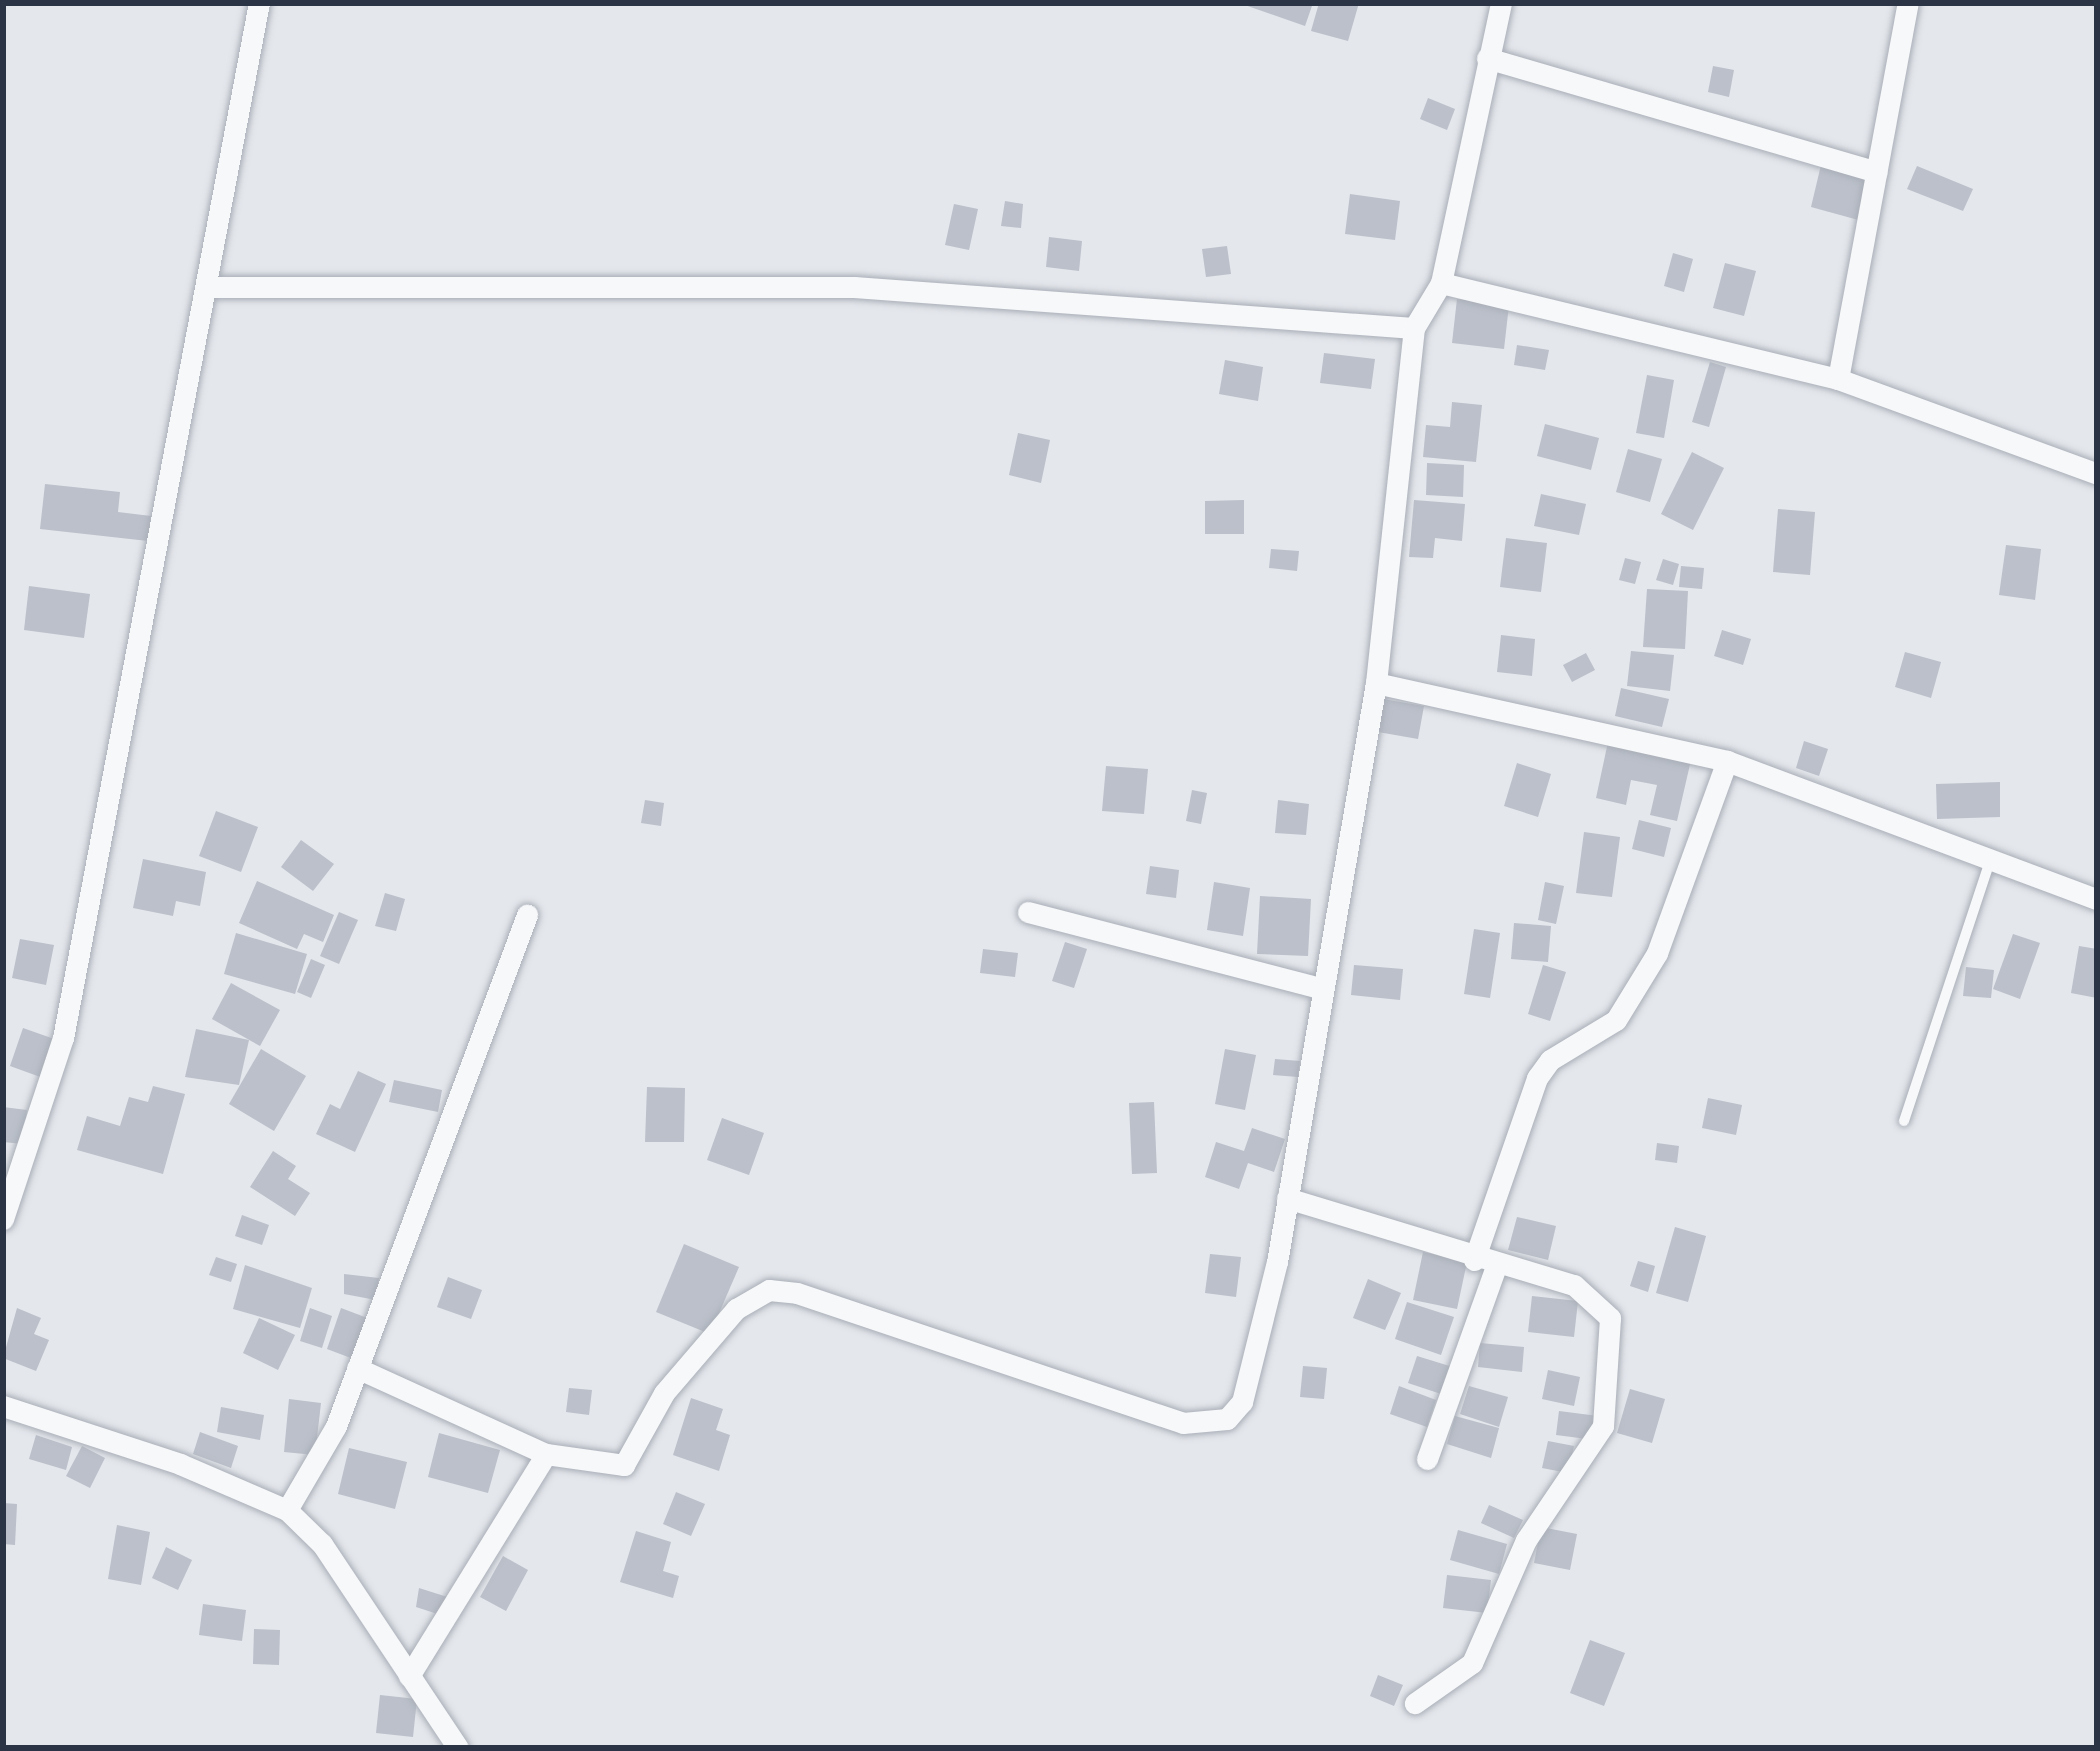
<!DOCTYPE html>
<html>
<head>
<meta charset="utf-8">
<style>
  body { margin:0 }
  #map { position:relative; width:2100px; height:1751px; overflow:hidden; background:#e4e7ec; font-family:"Golos Text",sans-serif }
  div>[style] { position:absolute }
  [style*='--x'] { left:calc(var(--x)*1px); top:calc(var(--y)*1px); width:calc(var(--w)*1px); rotate:calc(var(--a)*1deg) }
  .building>* { inset:0; background:#bbc0ca }
  .roads { filter:drop-shadow(0 0 3px #a9aeb7) drop-shadow(0 0 3px #a9aeb7) }
  .lane>* { height:10px; margin:-5px; padding:0 5px; transform-origin:5px; border-radius:5px; background:#f7f8fa }
  .street>* { height:21px; margin:-10.5px; padding:0 10.5px; transform-origin:10.5px; border-radius:10.5px; background:#f7f8fa }
  span { translate:-50% -50%; white-space:nowrap; text-align:center; line-height:1.15; -webkit-text-stroke:9px #f4f6f9; paint-order:stroke }
  .frame { position:absolute; inset:0; border:6px solid #2b3445; pointer-events:none }
</style>
</head>
<body>
<div id="map">
  <div class="building">
    <div style="clip-path:polygon(1239px 3px,1313px 3px,1305px 26px)"></div>
    <div style="clip-path:polygon(1319px 3px,1359px 3px,1348px 41px,1311px 31px)"></div>
    <div style="clip-path:polygon(1713px 66px,1734px 70px,1729px 97px,1708px 92px)"></div>
    <div style="clip-path:polygon(1428px 98px,1455px 109px,1447px 130px,1420px 119px)"></div>
    <div style="clip-path:polygon(1821px 165px,1872px 178px,1862px 221px,1811px 207px)"></div>
    <div style="clip-path:polygon(1917px 166px,1973px 189px,1963px 211px,1907px 189px)"></div>
    <div style="clip-path:polygon(1350px 194px,1400px 201px,1395px 240px,1345px 234px)"></div>
    <div style="clip-path:polygon(1005px 201px,1023px 204px,1021px 228px,1001px 226px)"></div>
    <div style="clip-path:polygon(954px 204px,978px 209px,969px 250px,945px 245px)"></div>
    <div style="clip-path:polygon(1049px 237px,1082px 241px,1079px 271px,1046px 267px)"></div>
    <div style="clip-path:polygon(1227px 246px,1231px 274px,1206px 277px,1202px 249px)"></div>
    <div style="clip-path:polygon(1673px 253px,1693px 259px,1684px 292px,1664px 286px)"></div>
    <div style="clip-path:polygon(1725px 263px,1756px 271px,1744px 316px,1713px 308px)"></div>
    <div style="clip-path:polygon(1457px 299px,1509px 305px,1504px 349px,1452px 343px)"></div>
    <div style="clip-path:polygon(1517px 345px,1549px 350px,1545px 370px,1514px 365px)"></div>
    <div style="clip-path:polygon(1324px 353px,1375px 359px,1371px 389px,1320px 383px)"></div>
    <div style="clip-path:polygon(1225px 360px,1263px 367px,1258px 401px,1219px 394px)"></div>
    <div style="clip-path:polygon(1710px 362px,1726px 367px,1709px 427px,1692px 422px)"></div>
    <div style="clip-path:polygon(1647px 375px,1674px 380px,1664px 438px,1636px 433px)"></div>
    <div style="clip-path:polygon(1452px 402px,1482px 405px,1476px 462px,1423px 457px,1426px 425px,1450px 427px)"></div>
    <div style="clip-path:polygon(1545px 424px,1599px 438px,1591px 470px,1537px 456px)"></div>
    <div style="clip-path:polygon(1018px 433px,1050px 440px,1041px 483px,1009px 475px)"></div>
    <div style="clip-path:polygon(1628px 449px,1662px 459px,1650px 502px,1616px 492px)"></div>
    <div style="clip-path:polygon(1692px 452px,1724px 468px,1693px 530px,1661px 514px)"></div>
    <div style="clip-path:polygon(1427px 463px,1464px 465px,1463px 497px,1426px 495px)"></div>
    <div style="clip-path:polygon(45px 484px,120px 492px,118px 512px,151px 516px,148px 541px,40px 529px)"></div>
    <div style="clip-path:polygon(1541px 494px,1586px 504px,1579px 535px,1534px 526px)"></div>
    <div style="clip-path:polygon(1244px 500px,1244px 534px,1205px 534px,1205px 501px)"></div>
    <div style="clip-path:polygon(1414px 500px,1465px 504px,1462px 541px,1435px 538px,1433px 558px,1409px 557px)"></div>
    <div style="clip-path:polygon(1778px 509px,1815px 512px,1810px 575px,1773px 572px)"></div>
    <div style="clip-path:polygon(1506px 538px,1547px 543px,1541px 592px,1500px 587px)"></div>
    <div style="clip-path:polygon(2006px 545px,2041px 549px,2035px 600px,1999px 595px)"></div>
    <div style="clip-path:polygon(1271px 549px,1299px 551px,1297px 571px,1269px 568px)"></div>
    <div style="clip-path:polygon(1625px 558px,1641px 562px,1635px 584px,1619px 580px)"></div>
    <div style="clip-path:polygon(1663px 559px,1679px 564px,1673px 585px,1656px 580px)"></div>
    <div style="clip-path:polygon(1681px 566px,1704px 568px,1702px 589px,1679px 587px)"></div>
    <div style="clip-path:polygon(29px 586px,90px 594px,84px 638px,24px 630px)"></div>
    <div style="clip-path:polygon(1647px 589px,1688px 591px,1685px 649px,1643px 647px)"></div>
    <div style="clip-path:polygon(1722px 630px,1751px 639px,1743px 665px,1714px 656px)"></div>
    <div style="clip-path:polygon(1501px 635px,1535px 639px,1532px 676px,1497px 672px)"></div>
    <div style="clip-path:polygon(1631px 651px,1674px 655px,1670px 691px,1627px 686px)"></div>
    <div style="clip-path:polygon(1905px 652px,1941px 662px,1931px 698px,1895px 687px)"></div>
    <div style="clip-path:polygon(1586px 653px,1595px 670px,1572px 682px,1563px 665px)"></div>
    <div style="clip-path:polygon(1621px 688px,1669px 699px,1662px 727px,1615px 716px)"></div>
    <div style="clip-path:polygon(1383px 699px,1424px 706px,1418px 739px,1378px 732px)"></div>
    <div style="clip-path:polygon(1804px 741px,1828px 749px,1819px 776px,1796px 768px)"></div>
    <div style="clip-path:polygon(1608px 742px,1691px 760px,1677px 821px,1650px 815px,1657px 785px,1631px 780px,1626px 805px,1596px 798px)"></div>
    <div style="clip-path:polygon(1517px 763px,1551px 774px,1538px 817px,1504px 806px)"></div>
    <div style="clip-path:polygon(1106px 766px,1148px 769px,1144px 814px,1102px 811px)"></div>
    <div style="clip-path:polygon(2000px 782px,2000px 817px,1937px 819px,1936px 784px)"></div>
    <div style="clip-path:polygon(1192px 790px,1207px 793px,1201px 824px,1186px 821px)"></div>
    <div style="clip-path:polygon(645px 800px,664px 803px,661px 826px,641px 823px)"></div>
    <div style="clip-path:polygon(1278px 800px,1309px 804px,1306px 835px,1275px 833px)"></div>
    <div style="clip-path:polygon(216px 811px,258px 827px,241px 872px,199px 856px)"></div>
    <div style="clip-path:polygon(1639px 820px,1671px 828px,1664px 857px,1632px 849px)"></div>
    <div style="clip-path:polygon(1584px 832px,1620px 837px,1612px 897px,1576px 893px)"></div>
    <div style="clip-path:polygon(301px 840px,334px 864px,313px 891px,281px 867px)"></div>
    <div style="clip-path:polygon(143px 859px,206px 872px,200px 906px,176px 901px,173px 916px,133px 908px)"></div>
    <div style="clip-path:polygon(1150px 866px,1179px 870px,1176px 898px,1146px 894px)"></div>
    <div style="clip-path:polygon(257px 881px,334px 915px,323px 942px,304px 934px,297px 949px,239px 923px)"></div>
    <div style="clip-path:polygon(1214px 882px,1250px 888px,1243px 936px,1207px 930px)"></div>
    <div style="clip-path:polygon(1545px 882px,1564px 886px,1556px 924px,1538px 920px)"></div>
    <div style="clip-path:polygon(385px 893px,405px 899px,396px 931px,375px 926px)"></div>
    <div style="clip-path:polygon(1260px 896px,1311px 899px,1308px 956px,1257px 954px)"></div>
    <div style="clip-path:polygon(339px 912px,358px 920px,339px 964px,320px 956px)"></div>
    <div style="clip-path:polygon(1514px 923px,1551px 926px,1548px 962px,1511px 959px)"></div>
    <div style="clip-path:polygon(1474px 929px,1500px 933px,1490px 998px,1464px 994px)"></div>
    <div style="clip-path:polygon(236px 933px,307px 954px,295px 994px,224px 974px)"></div>
    <div style="clip-path:polygon(2013px 934px,2040px 943px,2020px 999px,1993px 989px)"></div>
    <div style="clip-path:polygon(20px 939px,54px 945px,46px 985px,12px 978px)"></div>
    <div style="clip-path:polygon(1065px 942px,1087px 949px,1074px 988px,1052px 981px)"></div>
    <div style="clip-path:polygon(2079px 946px,2097px 949px,2097px 998px,2071px 993px)"></div>
    <div style="clip-path:polygon(983px 949px,1018px 953px,1015px 977px,980px 973px)"></div>
    <div style="clip-path:polygon(311px 959px,325px 965px,311px 998px,297px 992px)"></div>
    <div style="clip-path:polygon(1354px 965px,1403px 969px,1400px 1000px,1351px 995px)"></div>
    <div style="clip-path:polygon(1543px 965px,1566px 972px,1550px 1021px,1528px 1014px)"></div>
    <div style="clip-path:polygon(1966px 967px,1994px 970px,1991px 998px,1963px 996px)"></div>
    <div style="clip-path:polygon(231px 983px,280px 1010px,260px 1046px,212px 1019px)"></div>
    <div style="clip-path:polygon(23px 1028px,57px 1040px,43px 1078px,10px 1066px)"></div>
    <div style="clip-path:polygon(196px 1029px,249px 1040px,239px 1085px,185px 1077px)"></div>
    <div style="clip-path:polygon(261px 1049px,306px 1076px,274px 1131px,229px 1104px)"></div>
    <div style="clip-path:polygon(1225px 1049px,1256px 1055px,1245px 1110px,1215px 1104px)"></div>
    <div style="clip-path:polygon(1275px 1059px,1300px 1061px,1298px 1077px,1273px 1075px)"></div>
    <div style="clip-path:polygon(358px 1071px,386px 1084px,355px 1152px,316px 1134px,330px 1104px,340px 1109px)"></div>
    <div style="clip-path:polygon(394px 1080px,442px 1090px,438px 1112px,389px 1102px)"></div>
    <div style="clip-path:polygon(153px 1086px,185px 1094px,163px 1174px,77px 1150px,87px 1116px,120px 1126px,129px 1097px,148px 1102px)"></div>
    <div style="clip-path:polygon(647px 1087px,685px 1088px,684px 1142px,645px 1142px)"></div>
    <div style="clip-path:polygon(1708px 1098px,1742px 1105px,1736px 1135px,1702px 1128px)"></div>
    <div style="clip-path:polygon(1154px 1102px,1157px 1173px,1132px 1174px,1129px 1103px)"></div>
    <div style="clip-path:polygon(3px 1107px,27px 1110px,23px 1144px,3px 1142px)"></div>
    <div style="clip-path:polygon(722px 1118px,764px 1133px,749px 1175px,707px 1160px)"></div>
    <div style="clip-path:polygon(1252px 1128px,1285px 1139px,1274px 1172px,1248px 1163px,1239px 1189px,1205px 1177px,1216px 1142px,1244px 1151px)"></div>
    <div style="clip-path:polygon(1657px 1143px,1679px 1146px,1677px 1163px,1655px 1160px)"></div>
    <div style="clip-path:polygon(273px 1151px,296px 1166px,288px 1179px,310px 1193px,295px 1216px,250px 1187px)"></div>
    <div style="clip-path:polygon(242px 1215px,269px 1225px,262px 1245px,235px 1236px)"></div>
    <div style="clip-path:polygon(1517px 1217px,1556px 1226px,1548px 1260px,1508px 1250px)"></div>
    <div style="clip-path:polygon(1675px 1227px,1706px 1236px,1688px 1302px,1656px 1293px)"></div>
    <div style="clip-path:polygon(684px 1244px,739px 1267px,710px 1334px,656px 1312px)"></div>
    <div style="clip-path:polygon(1423px 1252px,1467px 1262px,1457px 1309px,1413px 1300px)"></div>
    <div style="clip-path:polygon(1210px 1254px,1241px 1257px,1236px 1297px,1205px 1293px)"></div>
    <div style="clip-path:polygon(216px 1257px,237px 1264px,231px 1282px,209px 1275px)"></div>
    <div style="clip-path:polygon(1638px 1261px,1655px 1266px,1648px 1292px,1630px 1286px)"></div>
    <div style="clip-path:polygon(245px 1265px,312px 1288px,300px 1328px,233px 1309px)"></div>
    <div style="clip-path:polygon(344px 1274px,379px 1278px,376px 1300px,344px 1294px)"></div>
    <div style="clip-path:polygon(448px 1277px,482px 1290px,471px 1319px,437px 1307px)"></div>
    <div style="clip-path:polygon(1368px 1279px,1401px 1293px,1385px 1330px,1353px 1318px)"></div>
    <div style="clip-path:polygon(1532px 1296px,1578px 1301px,1574px 1337px,1528px 1332px)"></div>
    <div style="clip-path:polygon(1407px 1302px,1454px 1317px,1441px 1355px,1395px 1339px)"></div>
    <div style="clip-path:polygon(17px 1308px,41px 1318px,34px 1334px,49px 1340px,36px 1371px,3px 1358px)"></div>
    <div style="clip-path:polygon(310px 1308px,332px 1316px,322px 1348px,300px 1341px)"></div>
    <div style="clip-path:polygon(341px 1308px,370px 1319px,356px 1360px,327px 1349px)"></div>
    <div style="clip-path:polygon(259px 1318px,295px 1335px,278px 1370px,243px 1353px)"></div>
    <div style="clip-path:polygon(1480px 1343px,1524px 1347px,1522px 1372px,1478px 1367px)"></div>
    <div style="clip-path:polygon(1417px 1356px,1456px 1368px,1447px 1396px,1408px 1383px)"></div>
    <div style="clip-path:polygon(1303px 1366px,1327px 1368px,1324px 1399px,1300px 1397px)"></div>
    <div style="clip-path:polygon(1548px 1370px,1580px 1377px,1574px 1406px,1542px 1399px)"></div>
    <div style="clip-path:polygon(1399px 1386px,1436px 1400px,1427px 1427px,1390px 1414px)"></div>
    <div style="clip-path:polygon(1469px 1386px,1508px 1397px,1499px 1427px,1460px 1414px)"></div>
    <div style="clip-path:polygon(569px 1388px,592px 1390px,589px 1415px,566px 1412px)"></div>
    <div style="clip-path:polygon(1630px 1389px,1665px 1399px,1652px 1443px,1617px 1433px)"></div>
    <div style="clip-path:polygon(691px 1398px,723px 1409px,716px 1430px,730px 1435px,719px 1471px,673px 1455px)"></div>
    <div style="clip-path:polygon(289px 1399px,321px 1403px,315px 1455px,284px 1452px)"></div>
    <div style="clip-path:polygon(221px 1407px,264px 1415px,260px 1440px,217px 1432px)"></div>
    <div style="clip-path:polygon(1559px 1411px,1598px 1416px,1595px 1440px,1556px 1435px)"></div>
    <div style="clip-path:polygon(1455px 1416px,1499px 1428px,1491px 1458px,1447px 1444px)"></div>
    <div style="clip-path:polygon(200px 1432px,238px 1446px,231px 1468px,193px 1454px)"></div>
    <div style="clip-path:polygon(439px 1433px,500px 1450px,488px 1493px,428px 1477px)"></div>
    <div style="clip-path:polygon(36px 1435px,72px 1447px,66px 1470px,29px 1459px)"></div>
    <div style="clip-path:polygon(1548px 1441px,1574px 1446px,1568px 1473px,1542px 1468px)"></div>
    <div style="clip-path:polygon(82px 1446px,105px 1458px,90px 1488px,66px 1476px)"></div>
    <div style="clip-path:polygon(349px 1448px,407px 1462px,395px 1509px,338px 1494px)"></div>
    <div style="clip-path:polygon(676px 1492px,705px 1504px,691px 1536px,663px 1524px)"></div>
    <div style="clip-path:polygon(3px 1503px,17px 1504px,15px 1545px,3px 1544px)"></div>
    <div style="clip-path:polygon(1489px 1505px,1523px 1520px,1514px 1538px,1481px 1523px)"></div>
    <div style="clip-path:polygon(117px 1525px,150px 1532px,141px 1585px,108px 1579px)"></div>
    <div style="clip-path:polygon(1541px 1527px,1577px 1534px,1570px 1570px,1534px 1563px)"></div>
    <div style="clip-path:polygon(1458px 1530px,1507px 1544px,1499px 1574px,1450px 1560px)"></div>
    <div style="clip-path:polygon(636px 1531px,671px 1542px,663px 1571px,679px 1576px,673px 1598px,620px 1582px)"></div>
    <div style="clip-path:polygon(166px 1547px,192px 1560px,178px 1590px,152px 1578px)"></div>
    <div style="clip-path:polygon(503px 1556px,528px 1570px,506px 1611px,480px 1597px)"></div>
    <div style="clip-path:polygon(1447px 1575px,1491px 1580px,1487px 1613px,1443px 1608px)"></div>
    <div style="clip-path:polygon(419px 1588px,460px 1601px,456px 1620px,416px 1607px)"></div>
    <div style="clip-path:polygon(203px 1604px,246px 1610px,242px 1641px,199px 1635px)"></div>
    <div style="clip-path:polygon(254px 1629px,280px 1630px,279px 1665px,253px 1664px)"></div>
    <div style="clip-path:polygon(1590px 1640px,1625px 1653px,1604px 1706px,1570px 1693px)"></div>
    <div style="clip-path:polygon(1378px 1675px,1403px 1685px,1394px 1706px,1370px 1696px)"></div>
    <div style="clip-path:polygon(380px 1695px,417px 1699px,413px 1737px,376px 1733px)"></div>
  </div>
  <div class="roads">
    <div class="lane">
      <div style="--x:1904;--y:1121;--w:274;--a:-71.7"></div>
    </div>
    <div class="street">
      <div style="--x:1487;--y:58;--w:406;--a:16.3"></div>
      <div style="--x:1441;--y:283;--w:286;--a:-77.9"></div>
      <div style="--x:210;--y:287;--w:644;--a:0"></div>
      <div style="--x:854;--y:287;--w:561;--a:4.19"></div>
      <div style="--x:1414;--y:328;--w:52;--a:-59"></div>
      <div style="--x:1441;--y:283;--w:408;--a:13.6"></div>
      <div style="--x:1838;--y:379;--w:276;--a:20.1"></div>
      <div style="--x:1838;--y:379;--w:382;--a:-79.5"></div>
      <div style="--x:1376;--y:683;--w:360;--a:12.5"></div>
      <div style="--x:1727;--y:761;--w:395;--a:20.5"></div>
      <div style="--x:1028;--y:912;--w:305;--a:14.6"></div>
      <div style="--x:1287;--y:1198;--w:300;--a:16.9"></div>
      <div style="--x:1574;--y:1285;--w:49;--a:42.5"></div>
      <div style="--x:1610;--y:1318;--w:108;--a:93.7"></div>
      <div style="--x:1603;--y:1426;--w:138;--a:124"></div>
      <div style="--x:1526;--y:1540;--w:134;--a:113.7"></div>
      <div style="--x:1472;--y:1663;--w:70;--a:144.9"></div>
      <div style="--x:3;--y:1219;--w:191;--a:-71.7"></div>
      <div style="--x:63;--y:1038;--w:1053;--a:-79.28"></div>
      <div style="--x:1474;--y:1260;--w:193;--a:-70.9"></div>
      <div style="--x:1537;--y:1078;--w:22;--a:-54"></div>
      <div style="--x:1550;--y:1060;--w:77;--a:-31.2"></div>
      <div style="--x:1616;--y:1020;--w:79;--a:-58.5"></div>
      <div style="--x:1657;--y:953;--w:204;--a:-70"></div>
      <div style="--x:357;--y:1368;--w:208;--a:24.5"></div>
      <div style="--x:546;--y:1454;--w:79;--a:8"></div>
      <div style="--x:624;--y:1465;--w:82;--a:-60.9"></div>
      <div style="--x:664;--y:1393;--w:111;--a:-49.4"></div>
      <div style="--x:736;--y:1309;--w:38;--a:-30"></div>
      <div style="--x:769;--y:1290;--w:28;--a:6"></div>
      <div style="--x:797;--y:1293;--w:407;--a:18.6"></div>
      <div style="--x:1183;--y:1423;--w:44;--a:-5.2"></div>
      <div style="--x:1227;--y:1419;--w:23;--a:-49"></div>
      <div style="--x:1242;--y:1402;--w:144;--a:-76"></div>
      <div style="--x:1277;--y:1262;--w:587;--a:-80.3"></div>
      <div style="--x:1376;--y:683;--w:357;--a:-83.9"></div>
      <div style="--x:3;--y:1406;--w:186;--a:18.1"></div>
      <div style="--x:180;--y:1464;--w:116;--a:23.3"></div>
      <div style="--x:287;--y:1510;--w:49;--a:44.2"></div>
      <div style="--x:322;--y:1544;--w:245;--a:56.3"></div>
      <div style="--x:1427;--y:1459;--w:205;--a:-70.3"></div>
      <div style="--x:287;--y:1510;--w:97;--a:-59.7"></div>
      <div style="--x:336;--y:1426;--w:546;--a:-69.51"></div>
      <div style="--x:409;--y:1676;--w:261;--a:-58.3"></div>
    </div>
  </div>
  <div class="frame"></div>
</div>
</body>
</html>
